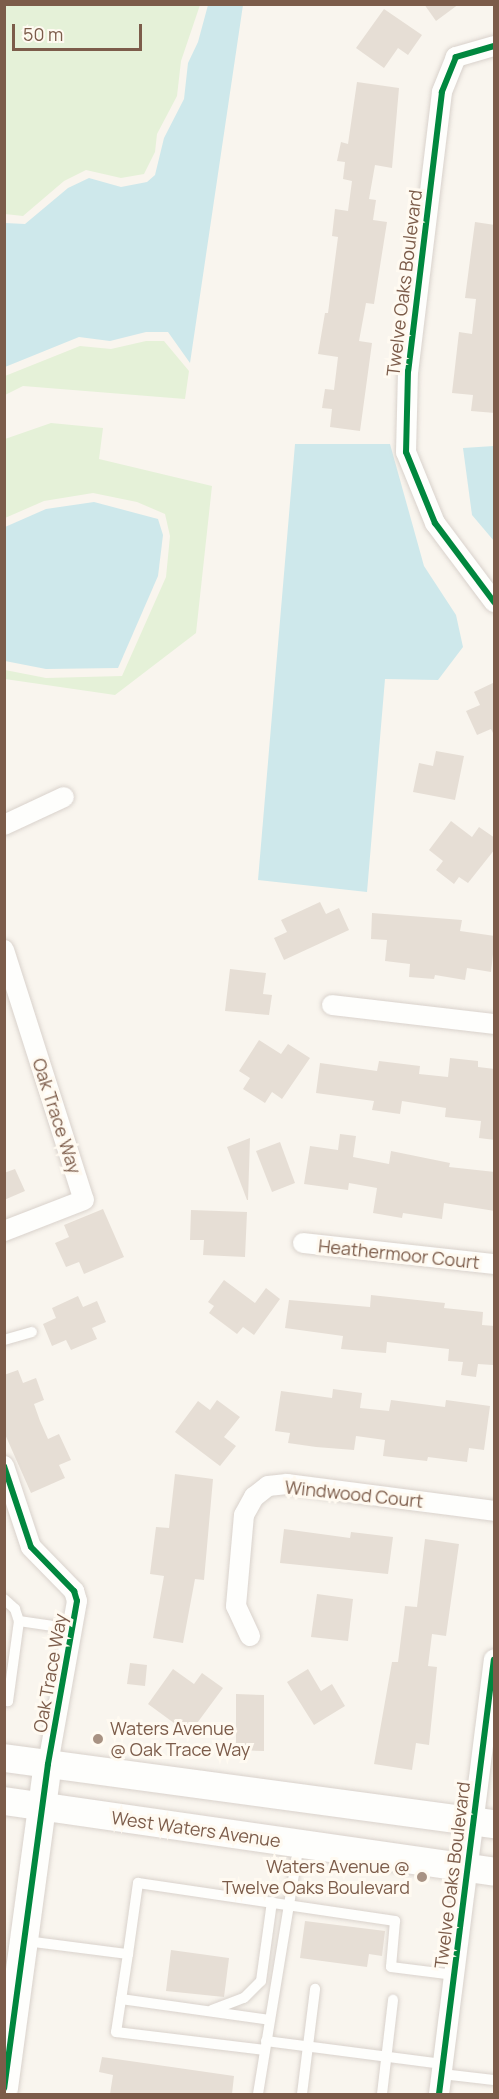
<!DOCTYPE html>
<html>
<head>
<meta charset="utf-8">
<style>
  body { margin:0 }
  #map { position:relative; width:499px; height:2099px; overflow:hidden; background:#f9f5ee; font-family:Manrope,sans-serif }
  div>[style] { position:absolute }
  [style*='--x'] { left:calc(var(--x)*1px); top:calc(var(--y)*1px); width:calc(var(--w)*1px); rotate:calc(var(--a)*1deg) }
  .green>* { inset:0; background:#e5f1d8 }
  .water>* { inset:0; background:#cee8eb }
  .building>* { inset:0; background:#e6ded5 }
  .roads { filter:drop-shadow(0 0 2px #d9d2cc) drop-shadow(0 0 2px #d9d2cc) }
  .lane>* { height:10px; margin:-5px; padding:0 5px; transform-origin:5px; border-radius:5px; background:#fefefc }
  .street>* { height:20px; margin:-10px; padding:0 10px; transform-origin:10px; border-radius:10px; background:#fefefc }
  .secondary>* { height:28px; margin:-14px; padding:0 14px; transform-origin:14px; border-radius:14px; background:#fefefc }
  .cycleway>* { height:6px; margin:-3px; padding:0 3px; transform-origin:3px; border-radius:3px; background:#00873e }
  .dots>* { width:16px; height:16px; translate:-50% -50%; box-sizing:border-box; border:3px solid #fffaf1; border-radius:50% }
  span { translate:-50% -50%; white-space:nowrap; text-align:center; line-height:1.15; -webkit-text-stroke:6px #fffaf1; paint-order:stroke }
  .street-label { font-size:18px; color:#7c5c4a }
  .poi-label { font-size:18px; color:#7c5c4a }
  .left { translate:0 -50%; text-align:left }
  .right { translate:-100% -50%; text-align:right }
  .frame { position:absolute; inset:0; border:6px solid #7c5c4a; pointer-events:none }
  .scale { position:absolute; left:12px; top:24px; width:130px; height:27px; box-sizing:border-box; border:3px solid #7c5c4a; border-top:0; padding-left:8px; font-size:18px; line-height:21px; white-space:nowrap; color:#7c5c4a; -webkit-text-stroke:4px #fffaf1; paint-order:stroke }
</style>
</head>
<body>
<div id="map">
  <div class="green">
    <div style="clip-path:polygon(4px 5px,200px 5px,181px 61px,177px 96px,157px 134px,155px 152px,144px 174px,121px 178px,86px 170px,64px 181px,23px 216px,5px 214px)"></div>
    <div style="clip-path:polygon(146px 341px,164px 341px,189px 371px,185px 399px,23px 386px,5px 395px,5px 376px,80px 346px,111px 349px)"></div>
    <div style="clip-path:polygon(51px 423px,103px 428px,99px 459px,212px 486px,196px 633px,115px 695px,5px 679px,5px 670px,46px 678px,122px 676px,166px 577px,170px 536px,165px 514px,137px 502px,93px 493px,44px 501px,5px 518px,5px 439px)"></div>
  </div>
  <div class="water">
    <div style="clip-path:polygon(208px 5px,243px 5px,190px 363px,168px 332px,146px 332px,110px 341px,79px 337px,5px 367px,5px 223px,25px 224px,68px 188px,89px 178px,121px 187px,147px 182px,155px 175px,164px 138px,184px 99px,188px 63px,198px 42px)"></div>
    <div style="clip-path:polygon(295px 444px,390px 444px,424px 566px,456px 615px,463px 647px,438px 680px,385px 679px,367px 892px,258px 880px)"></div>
    <div style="clip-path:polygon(494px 446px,494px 541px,472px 515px,463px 448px)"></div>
    <div style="clip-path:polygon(94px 502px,158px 519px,163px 535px,158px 576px,118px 668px,46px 669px,5px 661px,5px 527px,46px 509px)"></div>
  </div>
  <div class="building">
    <div style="clip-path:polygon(424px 4px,459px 4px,436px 21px)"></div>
    <div style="clip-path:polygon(384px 9px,422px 35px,408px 55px,398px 48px,384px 68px,356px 48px)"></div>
    <div style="clip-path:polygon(357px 82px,399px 88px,392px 168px,375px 165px,369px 199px,376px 200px,373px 220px,387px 222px,374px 304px,366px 303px,359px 341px,372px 343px,360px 431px,330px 427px,332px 409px,322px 408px,325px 389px,334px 390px,338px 357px,318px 354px,325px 313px,328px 313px,338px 237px,332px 236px,335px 209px,348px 211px,352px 181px,343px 179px,345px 162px,337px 161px,341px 142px,348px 144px)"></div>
    <div style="clip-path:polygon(475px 222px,495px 225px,495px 413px,471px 411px,473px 395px,452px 393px,459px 332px,472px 334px,476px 299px,465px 298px)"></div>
    <div style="clip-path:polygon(495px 682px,495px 737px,491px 729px,477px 735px,466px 711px,480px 705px,474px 692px)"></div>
    <div style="clip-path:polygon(436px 751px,464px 756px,455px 800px,413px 792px,419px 763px,433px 766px)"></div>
    <div style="clip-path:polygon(451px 821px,472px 837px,479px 827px,495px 838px,495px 849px,468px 883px,459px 877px,454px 884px,436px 870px,443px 861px,429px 850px)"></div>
    <div style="clip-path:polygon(320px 902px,326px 914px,339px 908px,349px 930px,284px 960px,274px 938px,287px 932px,281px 920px)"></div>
    <div style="clip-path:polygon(372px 913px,462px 920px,460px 931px,495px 936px,491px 972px,467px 968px,465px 980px,435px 975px,434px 979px,409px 977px,410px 964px,385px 961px,387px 940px,371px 939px)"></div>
    <div style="clip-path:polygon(230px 969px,266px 973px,263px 994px,272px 995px,269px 1015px,225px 1011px)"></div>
    <div style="clip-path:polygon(259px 1040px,281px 1054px,288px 1044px,310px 1058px,282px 1099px,272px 1092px,265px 1103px,243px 1089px,250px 1078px,239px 1071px)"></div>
    <div style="clip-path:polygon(450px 1058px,478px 1061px,478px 1067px,495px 1069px,495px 1140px,479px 1138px,481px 1121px,445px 1117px,446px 1108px,402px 1101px,400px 1114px,372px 1110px,374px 1101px,316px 1093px,320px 1063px,377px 1071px,379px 1061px,420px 1066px,419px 1074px,448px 1077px)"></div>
    <div style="clip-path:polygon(340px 1134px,356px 1136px,353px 1157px,389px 1164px,391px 1151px,450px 1163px,449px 1167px,495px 1172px,495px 1211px,444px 1203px,442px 1219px,403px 1213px,402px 1218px,373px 1213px,377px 1188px,349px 1183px,348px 1190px,304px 1184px,310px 1146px,338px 1150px)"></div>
    <div style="clip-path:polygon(250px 1138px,248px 1200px,247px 1200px,227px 1147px)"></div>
    <div style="clip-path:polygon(280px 1142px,295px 1183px,272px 1192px,256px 1151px)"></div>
    <div style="clip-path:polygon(15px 1169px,25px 1191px,4px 1200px,4px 1173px)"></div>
    <div style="clip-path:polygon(103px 1209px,124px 1257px,84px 1274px,79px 1262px,66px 1267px,55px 1243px,69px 1237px,64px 1225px)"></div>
    <div style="clip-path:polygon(191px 1210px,247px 1212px,245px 1257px,203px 1255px,204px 1240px,190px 1240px)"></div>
    <div style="clip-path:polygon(224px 1280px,255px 1303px,266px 1288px,280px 1299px,254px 1335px,243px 1327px,237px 1334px,209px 1313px,214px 1306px,208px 1302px)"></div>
    <div style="clip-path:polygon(371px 1295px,445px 1303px,444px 1308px,483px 1312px,482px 1325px,495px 1326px,493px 1365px,478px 1364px,476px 1377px,461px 1375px,463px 1362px,448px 1361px,449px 1349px,387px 1342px,386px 1353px,341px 1349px,343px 1336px,285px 1328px,289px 1300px,370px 1307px)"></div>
    <div style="clip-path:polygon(78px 1296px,83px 1307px,97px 1301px,106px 1322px,92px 1328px,97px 1339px,71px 1350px,66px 1340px,52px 1346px,43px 1324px,56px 1318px,52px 1308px)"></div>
    <div style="clip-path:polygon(18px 1370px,23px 1383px,36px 1378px,44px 1400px,34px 1404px,40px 1421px,48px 1439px,59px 1434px,71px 1460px,59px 1465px,65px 1478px,31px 1493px,4px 1432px,4px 1375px)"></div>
    <div style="clip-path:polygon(333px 1389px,362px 1393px,360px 1408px,389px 1411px,391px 1400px,445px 1407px,446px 1400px,490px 1406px,484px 1450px,469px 1448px,467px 1462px,428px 1457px,427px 1461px,383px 1456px,385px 1440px,356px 1436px,354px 1450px,316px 1447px,288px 1443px,290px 1433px,275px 1431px,281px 1391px,332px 1398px)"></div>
    <div style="clip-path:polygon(217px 1400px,240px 1417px,224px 1437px,236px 1446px,220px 1466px,175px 1432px,198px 1401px,210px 1410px)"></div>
    <div style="clip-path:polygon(175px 1474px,213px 1479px,204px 1580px,195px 1579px,183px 1643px,153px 1638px,164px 1576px,150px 1574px,156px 1527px,169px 1528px)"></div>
    <div style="clip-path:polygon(284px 1529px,350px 1538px,351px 1532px,393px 1537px,388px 1574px,280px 1563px)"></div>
    <div style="clip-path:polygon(425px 1539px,459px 1544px,446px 1636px,432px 1634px,428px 1666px,437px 1667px,429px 1745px,416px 1743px,412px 1770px,374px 1764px,392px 1662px,398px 1662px,405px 1606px,417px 1607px)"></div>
    <div style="clip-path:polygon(317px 1594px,353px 1599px,348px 1641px,311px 1637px)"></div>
    <div style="clip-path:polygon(130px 1663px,147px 1665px,145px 1686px,127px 1684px)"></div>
    <div style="clip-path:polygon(173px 1669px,194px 1684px,202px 1673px,223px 1688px,189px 1734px,148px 1704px)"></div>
    <div style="clip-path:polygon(308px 1669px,321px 1691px,332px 1684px,345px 1706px,314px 1725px,287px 1682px)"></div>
    <div style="clip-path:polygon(236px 1694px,264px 1695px,264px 1751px,236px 1750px)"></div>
    <div style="clip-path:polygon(305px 1921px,385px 1931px,382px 1956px,369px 1954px,367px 1967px,300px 1958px)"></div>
    <div style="clip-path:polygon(171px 1950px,229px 1958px,224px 1997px,166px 1991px)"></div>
    <div style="clip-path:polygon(102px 2057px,234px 2076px,232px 2094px,110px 2094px,113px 2075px,99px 2072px)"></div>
  </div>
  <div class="roads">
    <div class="lane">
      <div style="--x:4;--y:1340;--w:29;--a:-16"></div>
      <div style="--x:4;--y:1599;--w:15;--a:42"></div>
      <div style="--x:15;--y:1609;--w:13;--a:72"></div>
      <div style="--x:19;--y:1621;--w:81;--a:97.8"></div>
      <div style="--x:8;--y:1701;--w:4;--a:180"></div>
      <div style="--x:19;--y:1621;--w:55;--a:8.4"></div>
      <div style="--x:26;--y:1941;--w:103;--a:7.3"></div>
      <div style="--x:128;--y:1954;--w:72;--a:-82"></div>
      <div style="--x:138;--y:1883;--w:260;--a:8.4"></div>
      <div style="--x:395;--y:1921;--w:46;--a:95"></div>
      <div style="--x:391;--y:1967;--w:64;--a:7.2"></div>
      <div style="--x:128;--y:1954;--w:79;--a:98.7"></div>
      <div style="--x:116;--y:2032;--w:150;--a:6.9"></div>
      <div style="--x:121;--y:1999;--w:150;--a:8"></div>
      <div style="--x:212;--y:2010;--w:34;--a:-21"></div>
      <div style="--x:244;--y:1998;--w:24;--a:-45"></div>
      <div style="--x:261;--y:1981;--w:80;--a:-82.1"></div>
      <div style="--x:266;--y:2041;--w:178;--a:7.4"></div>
      <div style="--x:442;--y:2074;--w:52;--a:6.6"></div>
      <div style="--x:258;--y:2094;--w:253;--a:-80.7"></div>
      <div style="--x:302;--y:2094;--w:106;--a:-82.9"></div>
      <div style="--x:382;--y:2094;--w:95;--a:-83.3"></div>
    </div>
    <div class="street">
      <div style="--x:494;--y:46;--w:40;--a:164"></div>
      <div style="--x:456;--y:57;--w:38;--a:112"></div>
      <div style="--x:442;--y:92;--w:281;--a:96.9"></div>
      <div style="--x:408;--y:371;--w:81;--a:91.4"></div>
      <div style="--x:406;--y:452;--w:77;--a:67.8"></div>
      <div style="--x:435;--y:523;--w:99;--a:53.2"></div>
      <div style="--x:4;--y:825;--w:66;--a:-25"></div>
      <div style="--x:4;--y:950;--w:262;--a:72.3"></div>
      <div style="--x:84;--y:1200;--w:86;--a:158.8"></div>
      <div style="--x:332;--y:1005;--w:163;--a:6.7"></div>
      <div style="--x:303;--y:1243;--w:192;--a:6.3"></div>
      <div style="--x:4;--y:1466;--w:85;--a:71.6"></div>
      <div style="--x:31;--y:1547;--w:62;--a:45.7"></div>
      <div style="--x:74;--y:1591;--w:10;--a:73"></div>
      <div style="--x:77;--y:1601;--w:166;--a:100.1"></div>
      <div style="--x:250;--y:1636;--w:33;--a:-115"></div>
      <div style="--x:236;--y:1606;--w:91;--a:-85"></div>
      <div style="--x:244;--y:1515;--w:21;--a:-61"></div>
      <div style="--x:254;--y:1497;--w:18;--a:-38"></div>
      <div style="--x:268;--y:1486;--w:19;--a:-6"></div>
      <div style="--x:287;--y:1484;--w:209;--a:7.4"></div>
      <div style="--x:439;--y:2094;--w:438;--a:-82.8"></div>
    </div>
    <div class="secondary">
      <div style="--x:4;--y:1758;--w:494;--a:7.7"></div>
      <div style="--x:4;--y:1801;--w:495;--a:8.2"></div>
      <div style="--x:4;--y:2088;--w:327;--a:-82.3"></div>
    </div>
  </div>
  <div class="cycleway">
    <div style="--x:494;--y:46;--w:40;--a:164"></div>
    <div style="--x:456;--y:57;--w:38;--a:112"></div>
    <div style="--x:442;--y:92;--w:281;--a:96.9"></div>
    <div style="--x:408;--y:371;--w:81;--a:91.4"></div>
    <div style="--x:406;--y:452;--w:77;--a:67.8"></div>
    <div style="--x:435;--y:523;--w:99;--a:53.2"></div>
    <div style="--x:4;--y:1466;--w:85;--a:71.6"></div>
    <div style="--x:31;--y:1547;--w:62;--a:45.7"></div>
    <div style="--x:74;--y:1591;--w:10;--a:73"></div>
    <div style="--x:77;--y:1601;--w:166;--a:100.1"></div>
    <div style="--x:48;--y:1764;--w:327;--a:97.7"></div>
    <div style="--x:439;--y:2094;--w:438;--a:-82.8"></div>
  </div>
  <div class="dots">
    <div style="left:98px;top:1739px;background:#a89283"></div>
    <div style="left:422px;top:1877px;background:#a89283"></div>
  </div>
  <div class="street-label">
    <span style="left:404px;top:283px;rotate:-83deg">Twelve Oaks Boulevard</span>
    <span style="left:57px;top:1116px;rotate:72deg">Oak Trace Way</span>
    <span style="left:399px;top:1254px;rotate:6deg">Heathermoor Court</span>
    <span style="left:354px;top:1494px;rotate:6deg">Windwood Court</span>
    <span style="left:50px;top:1673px;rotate:-80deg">Oak Trace Way</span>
    <span style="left:196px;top:1829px;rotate:8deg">West Waters Avenue</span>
    <span style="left:452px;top:1875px;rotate:-83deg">Twelve Oaks Boulevard</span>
  </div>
  <div class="poi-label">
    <span class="left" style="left:110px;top:1739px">Waters Avenue<br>@ Oak Trace Way</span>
    <span class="right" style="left:410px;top:1877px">Waters Avenue @<br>Twelve Oaks Boulevard</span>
  </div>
  <div class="frame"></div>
  <div class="scale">50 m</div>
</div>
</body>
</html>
